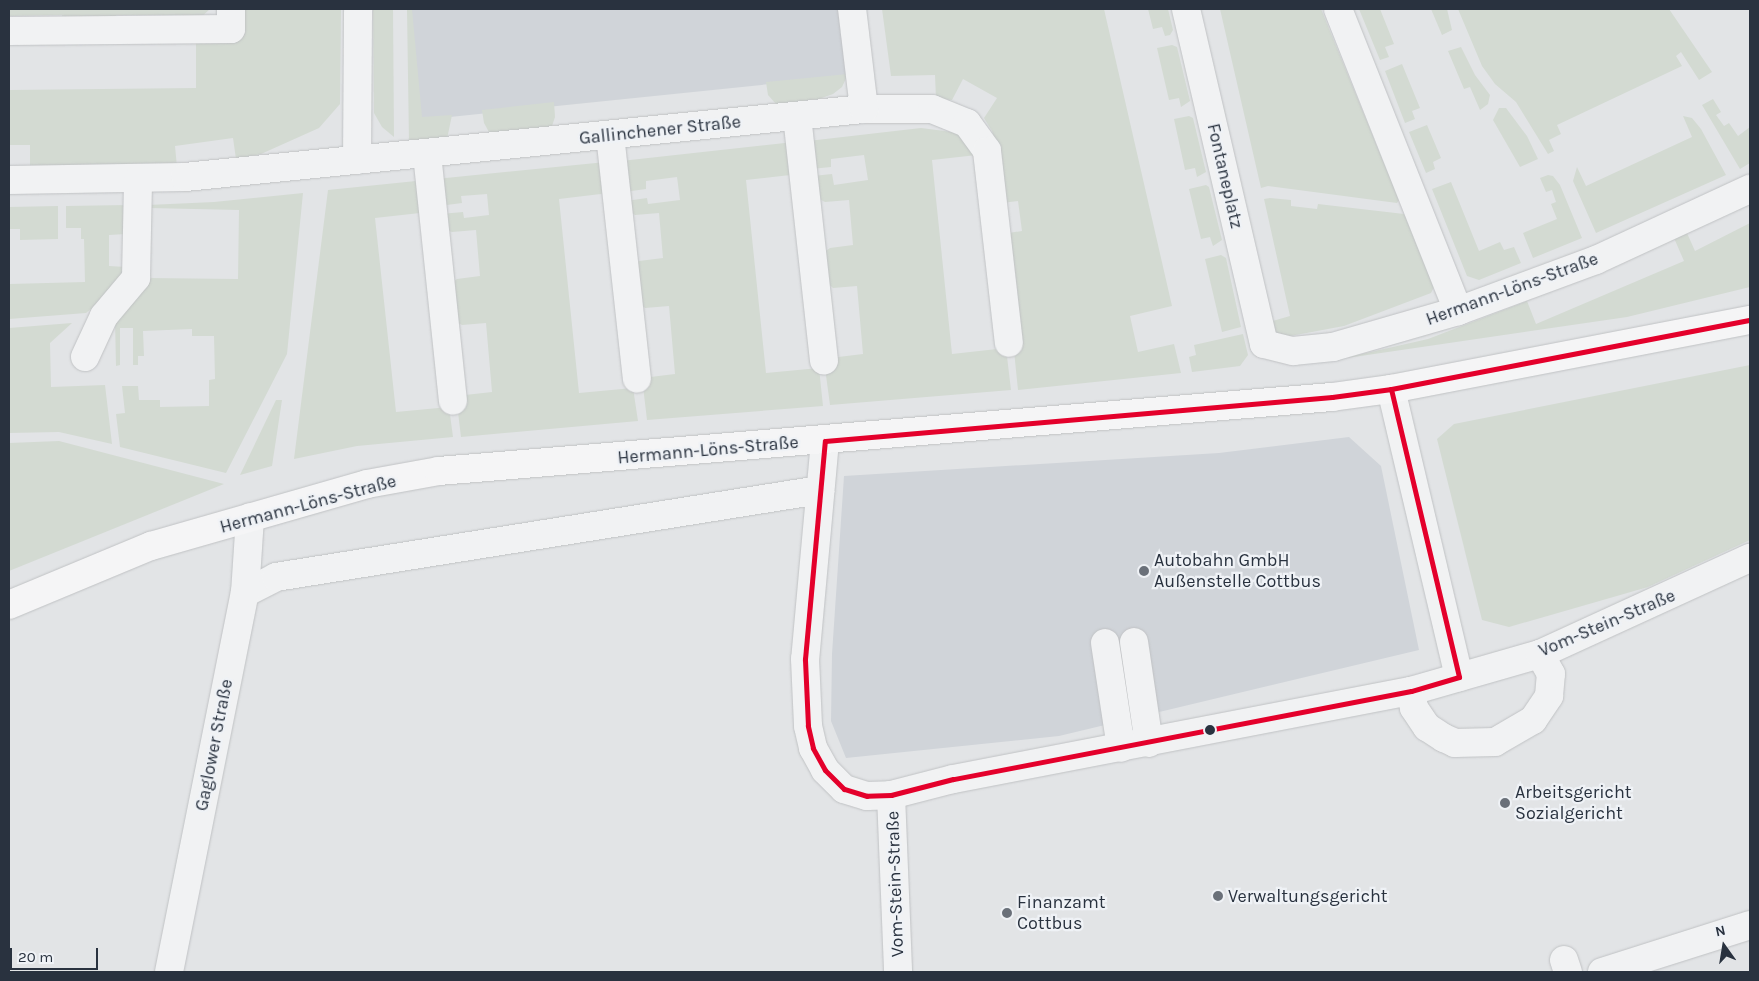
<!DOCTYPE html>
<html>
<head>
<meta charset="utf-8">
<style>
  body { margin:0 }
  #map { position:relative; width:1759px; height:981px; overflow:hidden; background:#e2e4e6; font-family:Karla,sans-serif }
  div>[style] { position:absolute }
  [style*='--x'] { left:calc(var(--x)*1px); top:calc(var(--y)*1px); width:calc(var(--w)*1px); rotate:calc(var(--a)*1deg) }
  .built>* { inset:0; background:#d0d4d9 }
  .green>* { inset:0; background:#d3dad2 }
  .roads { filter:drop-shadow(0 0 1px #c0c2c4) drop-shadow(0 0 1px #c0c2c4) }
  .minor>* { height:28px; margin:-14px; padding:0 14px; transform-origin:14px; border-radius:14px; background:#f1f2f3 }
  .major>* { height:28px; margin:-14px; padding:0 14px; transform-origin:14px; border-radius:14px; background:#f5f5f6 }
  .bus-1>* { height:5px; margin:-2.5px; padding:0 2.5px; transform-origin:2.5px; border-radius:2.5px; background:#e4002b }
  .dots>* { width:14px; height:14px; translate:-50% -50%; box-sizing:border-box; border:2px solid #eff2f6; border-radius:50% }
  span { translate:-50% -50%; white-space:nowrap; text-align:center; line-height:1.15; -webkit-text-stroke:4.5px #eff2f6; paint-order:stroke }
  .street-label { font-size:18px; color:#29323f }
  .poi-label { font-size:18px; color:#29323f }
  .left { translate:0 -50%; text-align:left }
  .frame { position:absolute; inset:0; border:10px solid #29323f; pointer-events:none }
  .north { position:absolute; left:1699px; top:921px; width:50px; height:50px; -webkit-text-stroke:4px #eff2f6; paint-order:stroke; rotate:347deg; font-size:14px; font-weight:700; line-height:20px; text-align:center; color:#29323f }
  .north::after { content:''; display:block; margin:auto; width:18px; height:22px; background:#29323f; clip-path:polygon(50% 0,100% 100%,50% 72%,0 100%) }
  .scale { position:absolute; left:10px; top:948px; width:88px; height:22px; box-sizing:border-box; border:2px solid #29323f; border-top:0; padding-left:6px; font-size:15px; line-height:18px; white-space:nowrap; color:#29323f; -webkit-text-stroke:4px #eff2f6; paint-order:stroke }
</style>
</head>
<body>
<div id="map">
  <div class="built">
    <div style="clip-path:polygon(410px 9px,840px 9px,848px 76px,421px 120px)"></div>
    <div style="clip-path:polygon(1349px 437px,1381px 466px,1419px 650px,1059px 736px,846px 758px,831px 721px,832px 654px,844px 476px,1219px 453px)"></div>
  </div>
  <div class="green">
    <div style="clip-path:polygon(9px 9px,210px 9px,199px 19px,180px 23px,180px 15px,116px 15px,115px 24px,63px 25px,62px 15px,9px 16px)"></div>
    <div style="clip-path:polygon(241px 9px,341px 9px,340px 104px,319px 128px,261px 154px,236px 159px,233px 138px,175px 146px,177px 167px,30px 168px,30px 145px,9px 145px,9px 90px,196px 88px,196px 40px,241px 39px)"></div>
    <div style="clip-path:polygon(373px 9px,393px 9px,394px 137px,382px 127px,374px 113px)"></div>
    <div style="clip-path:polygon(407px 9px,412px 9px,422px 117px,452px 115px,447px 139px,409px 143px)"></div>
    <div style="clip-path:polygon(882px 9px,1104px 9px,1172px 306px,1130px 316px,1138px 352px,1174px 344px,1181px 373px,1018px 390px,1002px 234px,1022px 231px,1018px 201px,1002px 203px,997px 149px,992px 131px,984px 118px,997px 98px,963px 79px,952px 100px,936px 99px,935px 75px,891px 76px)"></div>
    <div style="clip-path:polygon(1148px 9px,1168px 9px,1173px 30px,1170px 35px,1165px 36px,1162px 27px,1153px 29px)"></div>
    <div style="clip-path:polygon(1220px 9px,1321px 9px,1399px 200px,1397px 203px,1268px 186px,1261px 188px)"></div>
    <div style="clip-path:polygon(1359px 9px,1380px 9px,1394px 44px,1385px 47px,1389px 57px,1380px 60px)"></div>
    <div style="clip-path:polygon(1431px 9px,1447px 9px,1452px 30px,1442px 35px)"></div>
    <div style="clip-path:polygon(1458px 9px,1669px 9px,1712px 72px,1699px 80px,1681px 52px,1676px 56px,1682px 66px,1557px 125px,1561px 134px,1549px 140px,1554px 151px,1548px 154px,1516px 102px,1495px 84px,1482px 66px)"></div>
    <div style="clip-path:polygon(1172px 45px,1177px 47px,1190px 101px,1181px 107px,1179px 98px,1169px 100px,1157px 48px)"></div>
    <div style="clip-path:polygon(1461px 47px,1475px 75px,1490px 95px,1488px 104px,1480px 110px,1470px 87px,1464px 89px,1448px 51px)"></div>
    <div style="clip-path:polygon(1402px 64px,1420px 108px,1412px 111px,1415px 119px,1405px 123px,1385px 71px)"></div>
    <div style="clip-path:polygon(848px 74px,842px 87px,833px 94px,819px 99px,776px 104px,768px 95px,766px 82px)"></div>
    <div style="clip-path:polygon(1713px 99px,1721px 112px,1716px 115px,1724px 126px,1729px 123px,1738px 136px,1750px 127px,1750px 163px,1740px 169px,1702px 105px)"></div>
    <div style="clip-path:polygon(554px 102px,555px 117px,552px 126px,546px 130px,501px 135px,489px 132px,484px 123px,482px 110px)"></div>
    <div style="clip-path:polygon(1499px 108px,1506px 108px,1527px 136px,1538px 159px,1520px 167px,1493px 120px)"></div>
    <div style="clip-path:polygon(1189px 116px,1193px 118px,1206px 172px,1197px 177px,1195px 168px,1185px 170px,1174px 119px)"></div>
    <div style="clip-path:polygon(1683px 116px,1692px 118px,1701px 129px,1726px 175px,1596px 233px,1573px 181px,1577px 167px,1586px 186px,1692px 137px)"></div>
    <div style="clip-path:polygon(1427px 125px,1441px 158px,1433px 162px,1435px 169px,1426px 173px,1409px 132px)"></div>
    <div style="clip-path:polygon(921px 128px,960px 133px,977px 155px,932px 160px,952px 354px,1006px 348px,1011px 390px,830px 405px,825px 368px,830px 358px,863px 354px,857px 286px,833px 288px,822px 278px,820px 255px,830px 248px,853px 245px,849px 200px,825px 202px,815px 197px,813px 176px,832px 174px,834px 185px,868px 180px,864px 155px,831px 159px,831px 167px,811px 169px,808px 141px)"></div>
    <div style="clip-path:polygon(794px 142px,790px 175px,746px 180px,766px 373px,819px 368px,823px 406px,647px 420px,642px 378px,675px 374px,669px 306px,645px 308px,635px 299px,632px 268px,639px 261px,663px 258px,659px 213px,635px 215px,627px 210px,626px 201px,647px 198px,648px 204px,680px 200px,677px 177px,646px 181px,646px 189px,624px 192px,621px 161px)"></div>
    <div style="clip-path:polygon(606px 162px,609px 193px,559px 199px,579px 393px,633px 388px,638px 421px,461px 437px,456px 396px,492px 392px,486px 323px,462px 325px,451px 319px,447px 286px,457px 279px,480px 276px,476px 230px,452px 232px,442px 229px,441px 214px,463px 212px,464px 218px,489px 215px,487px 194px,461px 196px,462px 203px,439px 206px,436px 179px)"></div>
    <div style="clip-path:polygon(1548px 175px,1553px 176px,1560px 185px,1582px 238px,1533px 258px,1523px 233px,1557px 219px,1551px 204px,1556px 202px,1552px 190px,1546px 192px,1540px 178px)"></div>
    <div style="clip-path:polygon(416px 181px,420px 213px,375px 218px,396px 412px,449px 407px,453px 437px,357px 446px,294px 459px,328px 190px)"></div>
    <div style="clip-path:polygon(1451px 182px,1479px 251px,1500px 242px,1504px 250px,1514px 247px,1521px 263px,1479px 280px,1467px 276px,1432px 189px)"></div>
    <div style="clip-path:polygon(1206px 185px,1209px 187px,1222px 240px,1213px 246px,1210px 237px,1201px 239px,1189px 189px)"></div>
    <div style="clip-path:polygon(303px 193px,287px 354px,226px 473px,120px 447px,116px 414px,125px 413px,122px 386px,138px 386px,139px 400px,160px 400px,160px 407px,209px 406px,209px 380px,215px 379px,214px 336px,192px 336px,192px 329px,143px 331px,144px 356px,138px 356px,138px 365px,133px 365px,133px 328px,120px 328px,120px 365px,116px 366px,115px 320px,148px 278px,238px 279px,239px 210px,149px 208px,148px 205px,214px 202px)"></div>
    <div style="clip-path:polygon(1270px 198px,1291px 200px,1291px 206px,1317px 209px,1318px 204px,1404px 214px,1435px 285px,1431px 293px,1344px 326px,1285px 337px,1273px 331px,1269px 322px,1290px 316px,1264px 199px)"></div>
    <div style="clip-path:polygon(127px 205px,126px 234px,109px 235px,109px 266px,126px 267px,125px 281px,86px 313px,9px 319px,9px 284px,85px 282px,84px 239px,81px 239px,81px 228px,66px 228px,66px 206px)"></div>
    <div style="clip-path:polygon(58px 206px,58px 239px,20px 240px,20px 229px,9px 229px,9px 207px)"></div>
    <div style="clip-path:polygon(1750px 223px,1750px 287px,1627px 317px,1340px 359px,1428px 339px,1527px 301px,1536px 324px,1684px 261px,1674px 238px,1687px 233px,1695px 251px)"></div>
    <div style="clip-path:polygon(1221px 255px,1226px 258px,1241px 327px,1222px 332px,1205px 259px)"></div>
    <div style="clip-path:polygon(72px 323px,50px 343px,51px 387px,105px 385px,112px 444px,59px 432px,9px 433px,9px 328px)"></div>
    <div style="clip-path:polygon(1243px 334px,1248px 355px,1240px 366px,1192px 372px,1189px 357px,1196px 355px,1194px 345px)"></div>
    <div style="clip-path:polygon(1750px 365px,1750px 540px,1648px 587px,1509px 627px,1482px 620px,1437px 439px,1454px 424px)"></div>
    <div style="clip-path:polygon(276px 400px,282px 400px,272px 466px,240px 475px)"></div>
    <div style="clip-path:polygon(59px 441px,224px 484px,9px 571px,9px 443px)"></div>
  </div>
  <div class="roads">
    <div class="minor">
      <div style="--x:1186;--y:9;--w:344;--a:76.9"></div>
      <div style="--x:1264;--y:344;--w:30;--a:14"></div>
      <div style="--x:1293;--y:351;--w:40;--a:-5.7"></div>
      <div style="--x:1333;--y:347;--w:130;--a:-16.1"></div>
      <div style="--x:1458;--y:311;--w:147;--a:-20.3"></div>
      <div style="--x:1596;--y:260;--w:170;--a:-24.8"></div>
      <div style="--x:1338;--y:9;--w:325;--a:68.3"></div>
      <div style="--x:9;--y:31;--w:222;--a:-0.5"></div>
      <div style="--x:231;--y:29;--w:20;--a:-90"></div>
      <div style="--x:864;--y:109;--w:68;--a:0"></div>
      <div style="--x:932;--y:109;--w:38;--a:22"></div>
      <div style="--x:967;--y:123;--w:34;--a:54"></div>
      <div style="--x:987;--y:151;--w:193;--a:83.5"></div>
      <div style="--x:797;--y:116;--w:246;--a:83.7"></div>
      <div style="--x:610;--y:135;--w:245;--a:83.7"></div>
      <div style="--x:427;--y:154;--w:248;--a:84"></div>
      <div style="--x:357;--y:160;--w:151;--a:-89.6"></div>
      <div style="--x:9;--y:180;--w:176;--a:-1"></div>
      <div style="--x:185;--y:177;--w:682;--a:-5.72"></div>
      <div style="--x:864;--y:109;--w:101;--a:-96.8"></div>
      <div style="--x:85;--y:357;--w:45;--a:-65.1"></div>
      <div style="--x:104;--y:316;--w:50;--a:-49.9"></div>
      <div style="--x:136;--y:278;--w:99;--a:-88.8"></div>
      <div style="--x:1391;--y:389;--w:296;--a:76.7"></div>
      <div style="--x:825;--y:441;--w:219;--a:95.2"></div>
      <div style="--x:805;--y:659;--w:67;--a:87.4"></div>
      <div style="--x:808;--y:726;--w:23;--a:77"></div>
      <div style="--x:813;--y:748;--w:25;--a:61"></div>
      <div style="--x:825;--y:770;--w:27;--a:45"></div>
      <div style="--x:844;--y:789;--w:24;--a:17"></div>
      <div style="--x:867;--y:796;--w:24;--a:-2"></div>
      <div style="--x:891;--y:795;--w:64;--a:-14.5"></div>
      <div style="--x:953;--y:779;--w:466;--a:-10.9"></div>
      <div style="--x:1411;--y:691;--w:134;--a:-16"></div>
      <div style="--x:1540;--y:654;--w:231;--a:-24.6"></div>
      <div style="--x:245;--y:593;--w:35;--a:-27"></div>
      <div style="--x:276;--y:577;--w:551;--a:-9.09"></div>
      <div style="--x:1134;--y:642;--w:102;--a:81.6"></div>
      <div style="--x:1105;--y:643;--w:106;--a:81.3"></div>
      <div style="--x:1411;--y:691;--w:17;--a:80"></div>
      <div style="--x:1414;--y:708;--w:23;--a:56"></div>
      <div style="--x:1427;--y:727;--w:20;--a:33"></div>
      <div style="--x:1444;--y:738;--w:12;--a:24"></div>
      <div style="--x:1455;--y:743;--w:40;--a:-1.4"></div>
      <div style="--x:1495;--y:742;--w:44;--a:-30.1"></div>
      <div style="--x:1533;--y:720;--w:29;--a:-56"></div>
      <div style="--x:1549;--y:696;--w:22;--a:-85"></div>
      <div style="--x:1551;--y:674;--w:23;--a:-119"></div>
      <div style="--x:891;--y:795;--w:177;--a:87.7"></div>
      <div style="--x:1564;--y:960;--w:13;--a:72"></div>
      <div style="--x:169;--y:972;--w:387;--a:-78.7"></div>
      <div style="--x:245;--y:593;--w:76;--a:-86.2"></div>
      <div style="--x:1602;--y:972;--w:155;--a:-17.6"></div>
    </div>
    <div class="major">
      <div style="--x:9;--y:605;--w:154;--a:-22.6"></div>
      <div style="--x:151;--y:546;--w:225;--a:-16"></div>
      <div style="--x:367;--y:484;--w:73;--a:-10.2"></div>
      <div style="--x:439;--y:471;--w:896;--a:-4.74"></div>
      <div style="--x:1332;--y:397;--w:60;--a:-7.7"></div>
      <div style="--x:1391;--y:389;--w:366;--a:-10.9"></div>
    </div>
  </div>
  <div class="bus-1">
    <div style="--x:1391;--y:389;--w:296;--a:76.7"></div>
    <div style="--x:1459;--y:677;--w:50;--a:163.7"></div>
    <div style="--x:1411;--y:691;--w:466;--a:169.1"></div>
    <div style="--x:953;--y:779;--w:64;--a:165.5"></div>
    <div style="--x:891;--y:795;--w:24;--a:178"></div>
    <div style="--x:867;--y:796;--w:24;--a:-163"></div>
    <div style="--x:844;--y:789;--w:27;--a:-135"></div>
    <div style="--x:825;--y:770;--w:25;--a:-119"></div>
    <div style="--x:813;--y:748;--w:23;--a:-103"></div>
    <div style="--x:808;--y:726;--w:67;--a:-92.6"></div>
    <div style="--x:805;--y:659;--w:219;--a:-84.8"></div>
    <div style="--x:825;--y:441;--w:509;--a:-4.96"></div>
    <div style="--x:1332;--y:397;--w:60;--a:-7.7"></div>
    <div style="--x:1391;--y:389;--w:366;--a:-10.9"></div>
  </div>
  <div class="dots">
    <div style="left:1144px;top:571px;background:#6a7079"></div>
    <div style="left:1210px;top:730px;background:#29323f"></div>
    <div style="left:1505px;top:803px;background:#6a7079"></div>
    <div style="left:1218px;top:896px;background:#6a7079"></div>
    <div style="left:1007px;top:913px;background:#6a7079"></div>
  </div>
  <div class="street-label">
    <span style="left:660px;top:130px;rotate:-6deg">Gallinchener Straße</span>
    <span style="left:1225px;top:176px;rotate:77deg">Fontaneplatz</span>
    <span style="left:1512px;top:289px;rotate:-20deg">Hermann-Löns-Straße</span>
    <span style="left:708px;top:450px;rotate:-5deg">Hermann-Löns-Straße</span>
    <span style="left:308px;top:504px;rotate:-15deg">Hermann-Löns-Straße</span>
    <span style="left:1607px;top:623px;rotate:-23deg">Vom-Stein-Straße</span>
    <span style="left:214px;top:745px;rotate:-79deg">Gaglower Straße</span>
    <span style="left:895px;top:884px;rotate:-92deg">Vom-Stein-Straße</span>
  </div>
  <div class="poi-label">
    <span class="left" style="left:1154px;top:571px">Autobahn GmbH<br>Außenstelle Cottbus</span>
    <span class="left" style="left:1515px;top:803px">Arbeitsgericht<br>Sozialgericht</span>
    <span class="left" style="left:1228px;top:896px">Verwaltungsgericht</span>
    <span class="left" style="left:1017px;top:913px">Finanzamt<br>Cottbus</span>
  </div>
  <div class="frame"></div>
  <div class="north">N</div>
  <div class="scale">20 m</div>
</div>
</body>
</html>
